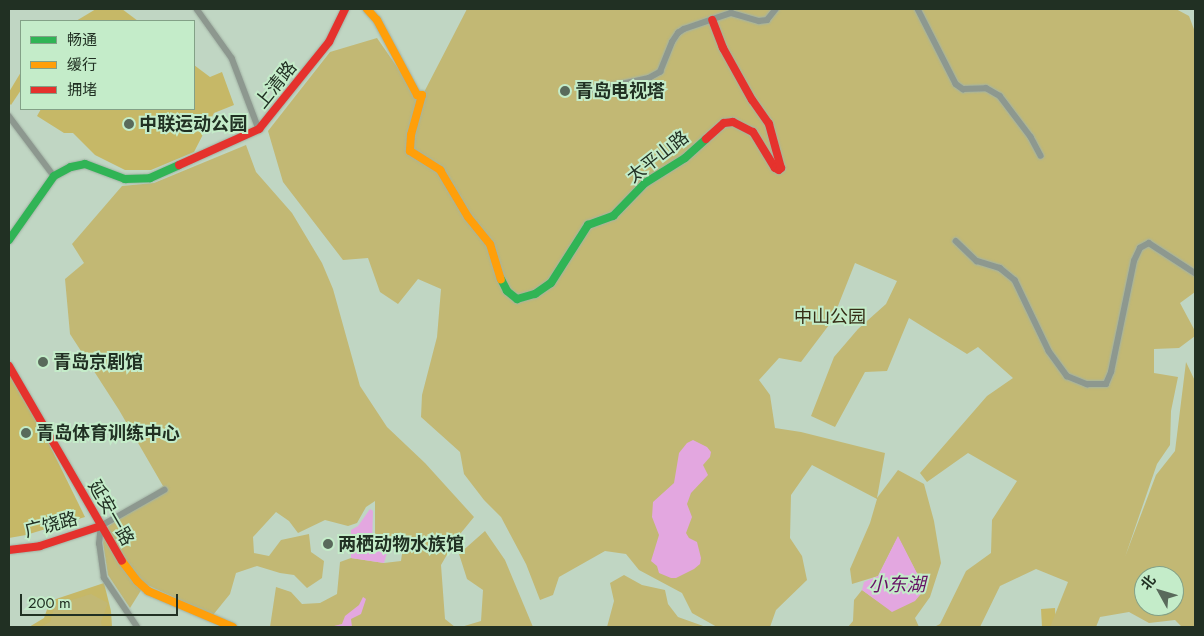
<!DOCTYPE html>
<html>
<head>
<meta charset="utf-8">
<style>
  body { margin:0 }
  #map { position:relative; width:1204px; height:636px; overflow:hidden; background:#c0d6c3; font-family:Jost,"Noto Sans SC",sans-serif }
  div>[style] { position:absolute }
  [style*='--x'] { left:calc(var(--x)*1px); top:calc(var(--y)*1px); width:calc(var(--w)*1px); rotate:calc(var(--a)*1deg) }
  .green>* { inset:0; background:#c6b867 }
  .forest>* { inset:0; background:#c2b874 }
  .water>* { inset:0; background:#e3a7e0 }
  .roads { filter:drop-shadow(0 0 1px #a2b3a5) drop-shadow(0 0 1px #a2b3a5) }
  .street>* { height:5.5px; margin:-2.75px; padding:0 2.75px; transform-origin:2.75px; border-radius:2.75px; background:#8d988f }
  .fast>* { height:8px; margin:-4px; padding:0 4px; transform-origin:4px; border-radius:4px; background:#30b455 }
  .slow>* { height:8px; margin:-4px; padding:0 4px; transform-origin:4px; border-radius:4px; background:#ff9f0a }
  .jam>* { height:8px; margin:-4px; padding:0 4px; transform-origin:4px; border-radius:4px; background:#e5322d }
  .dots>* { width:14px; height:14px; translate:-50% -50%; box-sizing:border-box; border:2px solid #c4ecc9; border-radius:50% }
  span { translate:-50% -50%; white-space:nowrap; text-align:center; line-height:1.15; -webkit-text-stroke:4px #c4ecc9; paint-order:stroke }
  .street-label { font-size:18px; color:#213023 }
  .poi-label { font-size:18px; color:#213023; font-weight:700 }
  .left { translate:0 -50%; text-align:left }
  .park-label { font-size:18px; color:#352d16 }
  .water-label { font-size:19px; color:#671165; font-style:italic }
  .frame { position:absolute; inset:0; border:10px solid #213023; pointer-events:none }
  .legend { position:absolute; left:20px; top:20px; width:175px; height:90px; box-sizing:border-box; background:#c4ecc9; border:1px solid #83a187; margin:0; padding:6px 9px; list-style:none; font-size:15px; color:#213023 }
  .legend li { display:flex; align-items:center; gap:10px; height:25px }
  .legend b { width:25px; border:1px solid #83a187 }
  .north { position:absolute; left:1134px; top:566px; width:50px; height:50px; box-sizing:border-box; background:#c4ecc9; border:1px solid #83a187; border-radius:50%; rotate:309deg; font-size:14px; font-weight:700; line-height:20px; text-align:center; color:#213023 }
  .north::after { content:''; display:block; margin:auto; width:18px; height:22px; background:#596a5b; clip-path:polygon(50% 0,100% 100%,50% 72%,0 100%) }
  .scale { position:absolute; left:20px; top:594px; width:158px; height:22px; box-sizing:border-box; border:2px solid #213023; border-top:0; padding-left:6px; font-size:15px; line-height:18px; white-space:nowrap; color:#213023; -webkit-text-stroke:4px #c4ecc9; paint-order:stroke }
</style>
</head>
<body>
<div id="map">
  <div class="green">
    <div style="clip-path:polygon(96px 9px,122px 9px,138px 21px,76px 21px)"></div>
    <div style="clip-path:polygon(194px 65px,210px 77px,222px 72px,234px 105px,214px 113px,194px 152px,151px 170px,125px 170px,95px 155px,73px 133px,64px 133px,37px 116px,41px 109px,194px 109px)"></div>
    <div style="clip-path:polygon(21px 72px,21px 90px,11px 105px,9px 103px,9px 92px)"></div>
    <div style="clip-path:polygon(9px 372px,27px 399px,85px 517px,26px 535px,9px 538px)"></div>
    <div style="clip-path:polygon(104px 583px,111px 611px,112px 627px,29px 627px,44px 618px,50px 601px)"></div>
    <div style="clip-path:polygon(1055px 608px,1056px 627px,1042px 627px,1041px 609px)"></div>
  </div>
  <div class="forest">
    <div style="clip-path:polygon(evenodd,467px 9px,1176px 9px,1189px 16px,1195px 32px,1195px 292px,1180px 303px,1195px 331px,1195px 336px,1179px 348px,1154px 349px,1154px 373px,1178px 377px,1171px 411px,1170px 445px,1157px 464px,1125px 557px,1156px 475px,1175px 451px,1186px 362px,1195px 381px,1195px 627px,1182px 627px,1175px 620px,1149px 623px,1129px 612px,1100px 617px,1096px 627px,1050px 627px,1068px 582px,1036px 569px,1000px 586px,980px 627px,934px 627px,940px 624px,966px 571px,991px 553px,992px 520px,1017px 481px,968px 453px,927px 482px,920px 473px,987px 396px,1013px 378px,978px 347px,967px 354px,909px 318px,887px 371px,865px 372px,835px 427px,811px 416px,834px 357px,858px 329px,886px 304px,897px 281px,855px 263px,832px 321px,801px 362px,779px 358px,759px 380px,770px 395px,775px 428px,801px 432px,885px 453px,877px 498px,898px 470px,924px 484px,934px 521px,941px 563px,930px 597px,915px 618px,919px 627px,848px 627px,853px 621px,854px 600px,862px 590px,892px 611px,925px 589px,898px 537px,878px 576px,852px 584px,850px 569px,870px 523px,877px 499px,812px 465px,791px 495px,790px 538px,802px 556px,807px 580px,776px 610px,770px 627px,717px 627px,692px 613px,682px 593px,639px 570px,626px 554px,605px 551px,559px 577px,553px 595px,540px 600px,526px 564px,501px 517px,484px 500px,464px 474px,460px 452px,421px 417px,422px 395px,437px 337px,441px 289px,418px 279px,398px 304px,380px 292px,368px 258px,343px 260px,283px 182px,268px 131px,330px 52px,377px 38px,420px 100px,467px 9px,1144px 576px,1174px 576px,1174px 606px,1144px 606px,1144px 576px)"></div>
    <div style="clip-path:polygon(246px 145px,256px 172px,292px 213px,322px 263px,333px 289px,360px 386px,387px 427px,425px 463px,474px 517px,456px 539px,441px 565px,445px 619px,455px 627px,270px 627px,276px 587px,291px 592px,302px 604px,320px 603px,337px 594px,340px 562px,351px 558px,384px 563px,401px 561px,404px 539px,389px 536px,375px 544px,375px 501px,366px 507px,357px 523px,348px 526px,325px 520px,298px 533px,289px 521px,276px 512px,253px 537px,254px 553px,269px 556px,281px 540px,309px 534px,311px 552px,324px 561px,322px 578px,307px 588px,294px 575px,280px 573px,257px 566px,236px 573px,230px 594px,213px 615px,145px 584px,130px 608px,108px 575px,103px 543px,106px 528px,163px 486px,119px 410px,70px 334px,65px 279px,84px 263px,72px 244px,122px 186px,154px 183px)"></div>
    <div style="clip-path:polygon(485px 531px,505px 560px,533px 627px,461px 627px,481px 621px,483px 590px,467px 579px,459px 554px)"></div>
    <div style="clip-path:polygon(624px 575px,642px 585px,665px 590px,668px 604px,678px 617px,706px 627px,607px 627px,614px 601px,610px 583px)"></div>
    <div style="clip-path:polygon(91px 594px,108px 603px,101px 622px,102px 627px,40px 627px,50px 622px,55px 605px)"></div>
  </div>
  <div class="water">
    <div style="clip-path:polygon(693px 440px,707px 447px,711px 452px,710px 457px,703px 465px,708px 475px,691px 493px,687px 504px,692px 517px,686px 533px,689px 538px,697px 542px,701px 558px,700px 564px,694px 569px,676px 578px,671px 578px,659px 573px,657px 566px,651px 561px,659px 535px,652px 517px,653px 502px,674px 483px,679px 453px,687px 443px)"></div>
    <div style="clip-path:polygon(370px 509px,373px 511px,372px 545px,384px 541px,390px 543px,384px 563px,351px 558px,351px 530px,358px 526px)"></div>
    <div style="clip-path:polygon(898px 536px,925px 589px,915px 601px,892px 612px,862px 590px,864px 582px,878px 576px)"></div>
    <div style="clip-path:polygon(363px 597px,366px 599px,361px 614px,351px 619px,352px 627px,330px 627px,342px 624px,345px 616px,359px 605px)"></div>
  </div>
  <div class="roads">
    <div class="street">
      <div style="--x:197;--y:9;--w:60;--a:54.5"></div>
      <div style="--x:232;--y:58;--w:76;--a:69.2"></div>
      <div style="--x:918;--y:9;--w:84;--a:63.1"></div>
      <div style="--x:956;--y:84;--w:9;--a:36"></div>
      <div style="--x:963;--y:89;--w:23;--a:-2"></div>
      <div style="--x:986;--y:88;--w:16;--a:30"></div>
      <div style="--x:1000;--y:96;--w:51;--a:52.9"></div>
      <div style="--x:1031;--y:137;--w:21;--a:62"></div>
      <div style="--x:594;--y:90;--w:56;--a:-12.3"></div>
      <div style="--x:649;--y:78;--w:13;--a:-29"></div>
      <div style="--x:660;--y:72;--w:32;--a:-68"></div>
      <div style="--x:672;--y:42;--w:11;--a:-56"></div>
      <div style="--x:678;--y:33;--w:7;--a:-34"></div>
      <div style="--x:684;--y:29;--w:50;--a:-18.8"></div>
      <div style="--x:731;--y:13;--w:29;--a:16"></div>
      <div style="--x:759;--y:21;--w:8;--a:-7"></div>
      <div style="--x:767;--y:20;--w:14;--a:-51"></div>
      <div style="--x:9;--y:116;--w:75;--a:53.1"></div>
      <div style="--x:956;--y:241;--w:29;--a:44"></div>
      <div style="--x:977;--y:261;--w:24;--a:17"></div>
      <div style="--x:1000;--y:268;--w:19;--a:39"></div>
      <div style="--x:1015;--y:280;--w:79;--a:64.4"></div>
      <div style="--x:1049;--y:351;--w:31;--a:54"></div>
      <div style="--x:1067;--y:376;--w:22;--a:22"></div>
      <div style="--x:1087;--y:384;--w:19;--a:0"></div>
      <div style="--x:1106;--y:384;--w:13;--a:-67"></div>
      <div style="--x:1111;--y:372;--w:113;--a:-78.3"></div>
      <div style="--x:1134;--y:261;--w:14;--a:-65"></div>
      <div style="--x:1140;--y:248;--w:10;--a:-29"></div>
      <div style="--x:1149;--y:243;--w:55;--a:33.1"></div>
      <div style="--x:137;--y:627;--w:59;--a:-124"></div>
      <div style="--x:104;--y:578;--w:34;--a:-98"></div>
      <div style="--x:99;--y:544;--w:18;--a:-84"></div>
      <div style="--x:101;--y:526;--w:73;--a:-29.7"></div>
    </div>
    <div class="fast">
      <div style="--x:9;--y:240;--w:78;--a:-54.9"></div>
      <div style="--x:54;--y:176;--w:19;--a:-28"></div>
      <div style="--x:71;--y:167;--w:14;--a:-12"></div>
      <div style="--x:85;--y:164;--w:43;--a:20.6"></div>
      <div style="--x:125;--y:179;--w:25;--a:-2"></div>
      <div style="--x:150;--y:178;--w:32;--a:-24"></div>
      <div style="--x:501;--y:279;--w:13;--a:63"></div>
      <div style="--x:507;--y:291;--w:13;--a:39"></div>
      <div style="--x:517;--y:299;--w:19;--a:-16"></div>
      <div style="--x:535;--y:294;--w:19;--a:-35"></div>
      <div style="--x:551;--y:283;--w:69;--a:-57.5"></div>
      <div style="--x:588;--y:225;--w:27;--a:-20"></div>
      <div style="--x:613;--y:216;--w:46;--a:-45.9"></div>
      <div style="--x:645;--y:183;--w:47;--a:-32"></div>
      <div style="--x:685;--y:158;--w:28;--a:-42"></div>
    </div>
    <div class="slow">
      <div style="--x:367;--y:9;--w:15;--a:48"></div>
      <div style="--x:377;--y:20;--w:85;--a:61.9"></div>
      <div style="--x:417;--y:95;--w:5;--a:0"></div>
      <div style="--x:422;--y:95;--w:41;--a:105.4"></div>
      <div style="--x:411;--y:135;--w:16;--a:94"></div>
      <div style="--x:410;--y:151;--w:36;--a:32"></div>
      <div style="--x:440;--y:170;--w:55;--a:59.2"></div>
      <div style="--x:468;--y:217;--w:35;--a:51"></div>
      <div style="--x:490;--y:244;--w:37;--a:73"></div>
      <div style="--x:122;--y:561;--w:25;--a:53"></div>
      <div style="--x:137;--y:581;--w:15;--a:42"></div>
      <div style="--x:148;--y:591;--w:92;--a:23"></div>
    </div>
    <div class="jam">
      <div style="--x:706;--y:139;--w:24;--a:-42"></div>
      <div style="--x:724;--y:123;--w:9;--a:-6"></div>
      <div style="--x:733;--y:122;--w:22;--a:27"></div>
      <div style="--x:753;--y:132;--w:42;--a:58.6"></div>
      <div style="--x:775;--y:168;--w:4;--a:27"></div>
      <div style="--x:779;--y:170;--w:3;--a:-45"></div>
      <div style="--x:781;--y:168;--w:46;--a:-105.3"></div>
      <div style="--x:769;--y:124;--w:29;--a:-125"></div>
      <div style="--x:752;--y:100;--w:60;--a:-119.1"></div>
      <div style="--x:723;--y:48;--w:30;--a:-111"></div>
      <div style="--x:179;--y:165;--w:88;--a:-24.2"></div>
      <div style="--x:259;--y:129;--w:112;--a:-51.2"></div>
      <div style="--x:329;--y:42;--w:37;--a:-64"></div>
      <div style="--x:9;--y:366;--w:225;--a:59.9"></div>
      <div style="--x:9;--y:550;--w:31;--a:-7"></div>
      <div style="--x:40;--y:546;--w:64;--a:-18.2"></div>
    </div>
  </div>
  <div class="dots">
    <div style="left:565px;top:91px;background:#596a5b"></div>
    <div style="left:129px;top:124px;background:#596a5b"></div>
    <div style="left:43px;top:362px;background:#596a5b"></div>
    <div style="left:26px;top:433px;background:#596a5b"></div>
    <div style="left:328px;top:544px;background:#596a5b"></div>
  </div>
  <div class="street-label">
    <span style="left:276px;top:85px;rotate:-51deg">上清路</span>
    <span style="left:658px;top:157px;rotate:-38deg">太平山路</span>
    <span style="left:111px;top:513px;rotate:60deg">延安一路</span>
    <span style="left:51px;top:525px;rotate:-14deg">广饶路</span>
  </div>
  <div class="poi-label">
    <span class="left" style="left:575px;top:91px">青岛电视塔</span>
    <span class="left" style="left:139px;top:124px">中联运动公园</span>
    <span class="left" style="left:53px;top:362px">青岛京剧馆</span>
    <span class="left" style="left:36px;top:433px">青岛体育训练中心</span>
    <span class="left" style="left:338px;top:544px">两栖动物水族馆</span>
  </div>
  <div class="park-label">
    <span style="left:830px;top:317px">中山公园</span>
  </div>
  <div class="water-label">
    <span style="left:897px;top:585px">小东湖</span>
  </div>
  <div class="frame"></div>
  <ul class="legend">
  <li><b style="height:6px;background:#30b455"></b>畅通</li>
  <li><b style="height:6px;background:#ff9f0a"></b>缓行</li>
  <li><b style="height:6px;background:#e5322d"></b>拥堵</li>
  </ul>
  <div class="north">北</div>
  <div class="scale">200 m</div>
</div>
</body>
</html>
